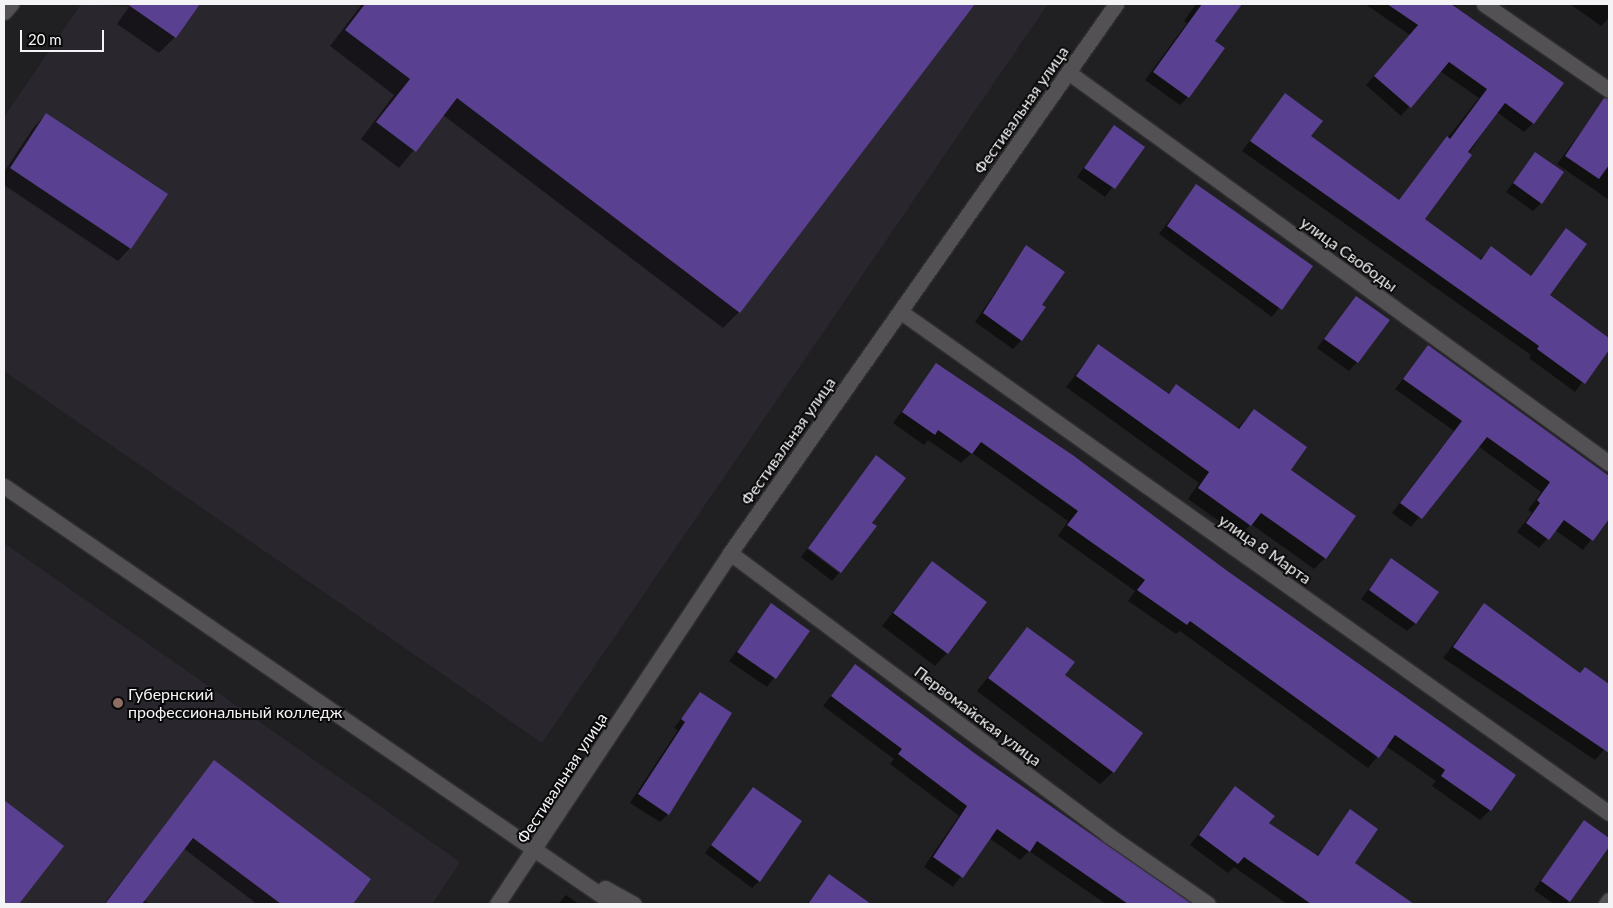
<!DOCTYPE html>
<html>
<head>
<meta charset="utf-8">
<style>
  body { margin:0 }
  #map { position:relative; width:1613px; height:908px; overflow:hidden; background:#201f21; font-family:Lato,sans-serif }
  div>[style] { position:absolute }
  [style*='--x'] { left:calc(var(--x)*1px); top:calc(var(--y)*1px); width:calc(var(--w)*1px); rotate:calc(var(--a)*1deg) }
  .built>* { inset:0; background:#2a262e }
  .shadow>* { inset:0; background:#0007 }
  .building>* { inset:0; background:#594090 }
  .roads { filter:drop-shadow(0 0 1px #3d3c3e) drop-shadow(0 0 1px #3d3c3e) }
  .minor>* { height:15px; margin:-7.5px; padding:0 7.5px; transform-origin:7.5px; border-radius:7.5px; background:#535154 }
  .dots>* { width:14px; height:14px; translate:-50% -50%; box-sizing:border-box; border:2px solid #0a090a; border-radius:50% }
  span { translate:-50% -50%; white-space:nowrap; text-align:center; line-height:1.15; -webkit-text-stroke:4px #0a090a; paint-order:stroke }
  .street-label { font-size:16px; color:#f4f3f5 }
  .poi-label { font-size:16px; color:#f4f3f5 }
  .left { translate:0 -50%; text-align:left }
  .frame { position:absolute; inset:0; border:5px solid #f4f3f5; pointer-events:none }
  .scale { position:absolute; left:20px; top:30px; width:84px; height:22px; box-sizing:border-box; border:2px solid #f4f3f5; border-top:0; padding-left:6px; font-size:15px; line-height:18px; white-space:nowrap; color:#f4f3f5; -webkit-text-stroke:4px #0a090a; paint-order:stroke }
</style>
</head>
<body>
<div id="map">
  <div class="built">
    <div style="clip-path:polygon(81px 4px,132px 7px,134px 4px,1048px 4px,542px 743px,4px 371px,4px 117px)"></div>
    <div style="clip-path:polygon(4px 543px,460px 862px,432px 904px,4px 904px)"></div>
  </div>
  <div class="shadow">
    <div style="clip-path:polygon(131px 4px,198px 4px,175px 37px,159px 53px,117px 24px)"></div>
    <div style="clip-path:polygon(362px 4px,973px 4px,739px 312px,723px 328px,443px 115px,399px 168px,361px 139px,394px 95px,330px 46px)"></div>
    <div style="clip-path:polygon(1196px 4px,1241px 4px,1214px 41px,1188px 97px,1180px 105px,1145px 80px,1187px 23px,1184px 21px)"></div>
    <div style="clip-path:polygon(1365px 4px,1456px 4px,1454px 7px,1533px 123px,1524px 132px,1497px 112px,1423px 220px,1479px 260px,1491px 248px,1530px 276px,1566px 230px,1548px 295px,1609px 339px,1609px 347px,1575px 392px,1529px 358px,1531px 355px,1242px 151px,1285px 95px,1309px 137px,1398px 201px,1479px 98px,1440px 71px,1401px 116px,1366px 85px,1410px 35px)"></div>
    <div style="clip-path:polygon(1570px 4px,1609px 4px,1609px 18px,1601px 26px)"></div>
    <div style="clip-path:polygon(1598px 109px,1609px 117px,1609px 200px,1557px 164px)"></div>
    <div style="clip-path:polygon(46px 114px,130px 248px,118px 261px,4px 185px,4px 172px,34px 127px)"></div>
    <div style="clip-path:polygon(1114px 127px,1143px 147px,1105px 197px,1077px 177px)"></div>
    <div style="clip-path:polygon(1535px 153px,1541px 203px,1533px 211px,1506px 192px)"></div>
    <div style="clip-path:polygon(1196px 186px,1311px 267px,1272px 317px,1159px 234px)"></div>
    <div style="clip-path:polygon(1026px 247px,1040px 305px,1022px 340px,1013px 349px,975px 322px)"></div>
    <div style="clip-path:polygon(1356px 297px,1357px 362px,1349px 371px,1317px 348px)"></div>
    <div style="clip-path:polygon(1098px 346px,1167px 395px,1176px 386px,1237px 429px,1254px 410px,1289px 470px,1355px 516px,1325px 558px,1314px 569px,1251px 524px,1240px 536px,1188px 499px,1199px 483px,1066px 387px)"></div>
    <div style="clip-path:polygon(1428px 347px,1609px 477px,1609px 517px,1583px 550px,1555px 530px,1539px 548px,1517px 532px,1532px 513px,1528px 510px,1541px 492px,1478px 446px,1411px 527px,1392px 513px,1454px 431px,1395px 389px)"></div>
    <div style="clip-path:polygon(936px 365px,1225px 571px,1490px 810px,1480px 820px,1432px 786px,1436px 781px,1386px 746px,1368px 768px,1180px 631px,1176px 634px,1128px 601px,1135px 591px,1058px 536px,1068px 521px,972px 453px,961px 463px,928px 440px,924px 445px,893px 423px)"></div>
    <div style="clip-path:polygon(876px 457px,841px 572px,808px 547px)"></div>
    <div style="clip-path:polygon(807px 549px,839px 573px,832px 581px,801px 557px)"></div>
    <div style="clip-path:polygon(1391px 560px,1416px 623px,1407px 631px,1361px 599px)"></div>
    <div style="clip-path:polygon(932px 562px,947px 653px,935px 666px,882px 626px)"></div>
    <div style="clip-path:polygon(1484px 604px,1579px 674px,1585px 668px,1609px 686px,1609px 744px,1595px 760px,1443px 658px)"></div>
    <div style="clip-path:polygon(772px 605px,808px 631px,767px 687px,729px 661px)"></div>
    <div style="clip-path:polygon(1027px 628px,1064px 675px,1113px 772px,1100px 784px,977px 691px)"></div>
    <div style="clip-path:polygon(855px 665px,976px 756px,1189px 904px,1106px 904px,1029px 851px,1020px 860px,989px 838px,953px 887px,924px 867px,959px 816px,890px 764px,894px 759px,823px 706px)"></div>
    <div style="clip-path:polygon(700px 693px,668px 814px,660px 822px,630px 803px,678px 730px,674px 728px)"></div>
    <div style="clip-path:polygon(214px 762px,370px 879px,351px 904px,257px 904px,183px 848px,144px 900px,149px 904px,104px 904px)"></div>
    <div style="clip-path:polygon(753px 788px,759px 881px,752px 888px,705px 853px)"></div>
    <div style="clip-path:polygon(1235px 788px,1268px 823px,1316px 857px,1351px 811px,1353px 863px,1412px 904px,1287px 904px,1234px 867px,1228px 873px,1190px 845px)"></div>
    <div style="clip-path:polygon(4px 802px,62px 846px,18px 904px,4px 904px)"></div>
    <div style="clip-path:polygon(1584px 822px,1609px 840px,1609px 845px,1569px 901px,1566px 904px,1554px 904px,1534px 890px)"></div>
    <div style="clip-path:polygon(829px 876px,867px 904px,807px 904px)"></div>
    <div style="clip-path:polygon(566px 895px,579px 904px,558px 904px)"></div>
  </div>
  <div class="building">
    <div style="clip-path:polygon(127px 4px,200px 4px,176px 38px)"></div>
    <div style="clip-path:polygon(365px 4px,975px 4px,740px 313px,457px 98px,416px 152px,376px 122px,410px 79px,345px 30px)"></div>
    <div style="clip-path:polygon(1202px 4px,1242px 4px,1215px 41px,1225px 48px,1189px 98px,1153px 72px)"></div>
    <div style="clip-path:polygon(1387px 4px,1451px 4px,1564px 83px,1534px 124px,1505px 103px,1468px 152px,1472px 155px,1425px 219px,1481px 260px,1491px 246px,1531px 276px,1566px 228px,1587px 244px,1550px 295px,1609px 338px,1609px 350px,1585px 384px,1537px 349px,1539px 346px,1250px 141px,1285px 93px,1323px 121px,1311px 136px,1399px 200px,1447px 136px,1450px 139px,1487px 89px,1449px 62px,1411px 108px,1374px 76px,1418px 25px)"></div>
    <div style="clip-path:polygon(1604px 98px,1609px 99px,1609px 165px,1599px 179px,1565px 156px)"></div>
    <div style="clip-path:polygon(46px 113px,168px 194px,131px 249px,10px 168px)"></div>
    <div style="clip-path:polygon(1114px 125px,1145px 147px,1115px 189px,1084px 168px)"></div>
    <div style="clip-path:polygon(1535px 152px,1564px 172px,1542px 204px,1513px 183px)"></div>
    <div style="clip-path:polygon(1196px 184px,1313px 266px,1282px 310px,1167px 226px)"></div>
    <div style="clip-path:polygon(1026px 245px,1065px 272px,1042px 305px,1046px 307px,1022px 341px,983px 313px)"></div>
    <div style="clip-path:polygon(1356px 296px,1390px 320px,1358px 363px,1324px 339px)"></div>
    <div style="clip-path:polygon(1098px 344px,1169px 394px,1176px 384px,1239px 429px,1254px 409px,1307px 447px,1291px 470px,1356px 516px,1326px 559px,1261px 513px,1251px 526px,1198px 488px,1209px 472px,1076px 376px)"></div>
    <div style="clip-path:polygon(1428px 345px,1609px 476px,1609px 519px,1593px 541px,1564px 520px,1549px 540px,1526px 523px,1540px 503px,1537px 500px,1550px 482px,1487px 437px,1422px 519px,1400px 503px,1462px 421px,1403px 379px)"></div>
    <div style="clip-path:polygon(936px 363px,1074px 456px,1226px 570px,1516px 775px,1491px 811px,1441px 776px,1445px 770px,1395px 735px,1379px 758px,1190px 621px,1187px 625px,1137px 590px,1145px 580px,1067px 525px,1078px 511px,981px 442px,972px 454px,938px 430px,935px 435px,902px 412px)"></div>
    <div style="clip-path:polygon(876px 455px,906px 478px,872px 523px,877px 526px,841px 573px,808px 548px)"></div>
    <div style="clip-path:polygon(1391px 558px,1439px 592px,1416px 624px,1369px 590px)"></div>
    <div style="clip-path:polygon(932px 561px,987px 602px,948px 654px,893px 613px)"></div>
    <div style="clip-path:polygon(771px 603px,810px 631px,776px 679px,737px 652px)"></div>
    <div style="clip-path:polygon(1484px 603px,1580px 673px,1585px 667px,1609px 684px,1609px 753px,1453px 647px)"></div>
    <div style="clip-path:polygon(1027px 627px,1075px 662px,1065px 675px,1143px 733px,1114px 773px,988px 678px)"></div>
    <div style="clip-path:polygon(855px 664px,977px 755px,1192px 904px,1128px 904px,1037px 841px,1030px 852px,997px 829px,963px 878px,933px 857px,967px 806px,898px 754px,902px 749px,831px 696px)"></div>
    <div style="clip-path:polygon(700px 692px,732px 713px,669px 815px,638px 794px,685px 722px,681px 719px)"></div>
    <div style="clip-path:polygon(214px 760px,371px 879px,353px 904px,281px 904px,193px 838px,142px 904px,105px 904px)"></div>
    <div style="clip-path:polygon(1235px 786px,1275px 816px,1269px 823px,1318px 856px,1350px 809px,1378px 829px,1355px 863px,1414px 904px,1311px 904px,1244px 857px,1238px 864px,1199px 835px)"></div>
    <div style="clip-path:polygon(753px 787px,802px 821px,760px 882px,711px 845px)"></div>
    <div style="clip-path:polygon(4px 800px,64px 846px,19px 904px,4px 904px)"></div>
    <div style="clip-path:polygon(1584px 820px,1609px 838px,1609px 847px,1570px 902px,1541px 881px)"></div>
    <div style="clip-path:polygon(829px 874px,871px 904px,808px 904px)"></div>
  </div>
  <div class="roads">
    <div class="minor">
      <div style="--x:1484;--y:4;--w:152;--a:34.5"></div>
      <div style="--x:4;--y:12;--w:11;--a:-49"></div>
      <div style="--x:1068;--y:72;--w:668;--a:35.86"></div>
      <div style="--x:901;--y:312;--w:867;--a:35.28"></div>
      <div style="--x:4;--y:486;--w:739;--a:34.42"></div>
      <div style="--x:730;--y:553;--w:472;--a:36.7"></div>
      <div style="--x:1108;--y:835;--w:121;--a:34.6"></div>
      <div style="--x:605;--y:888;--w:33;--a:29"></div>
      <div style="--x:497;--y:904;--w:421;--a:-56.4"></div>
      <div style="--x:730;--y:553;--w:671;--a:-54.89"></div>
      <div style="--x:1606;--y:904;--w:5;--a:-53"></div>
    </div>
  </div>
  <div class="dots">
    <div style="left:118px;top:703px;background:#8d6e63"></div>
  </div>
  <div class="street-label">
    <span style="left:1021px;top:110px;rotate:-55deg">Фестивальная улица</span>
    <span style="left:1349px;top:254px;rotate:36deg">улица Свободы</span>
    <span style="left:788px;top:441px;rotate:-55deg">Фестивальная улица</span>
    <span style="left:1265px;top:549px;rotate:35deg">улица 8 Марта</span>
    <span style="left:978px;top:716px;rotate:37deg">Первомайская улица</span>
    <span style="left:562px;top:778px;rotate:-57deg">Фестивальная улица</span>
  </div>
  <div class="poi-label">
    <span class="left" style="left:128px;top:703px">Губернский<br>профессиональный колледж</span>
  </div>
  <div class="frame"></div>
  <div class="scale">20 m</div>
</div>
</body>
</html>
